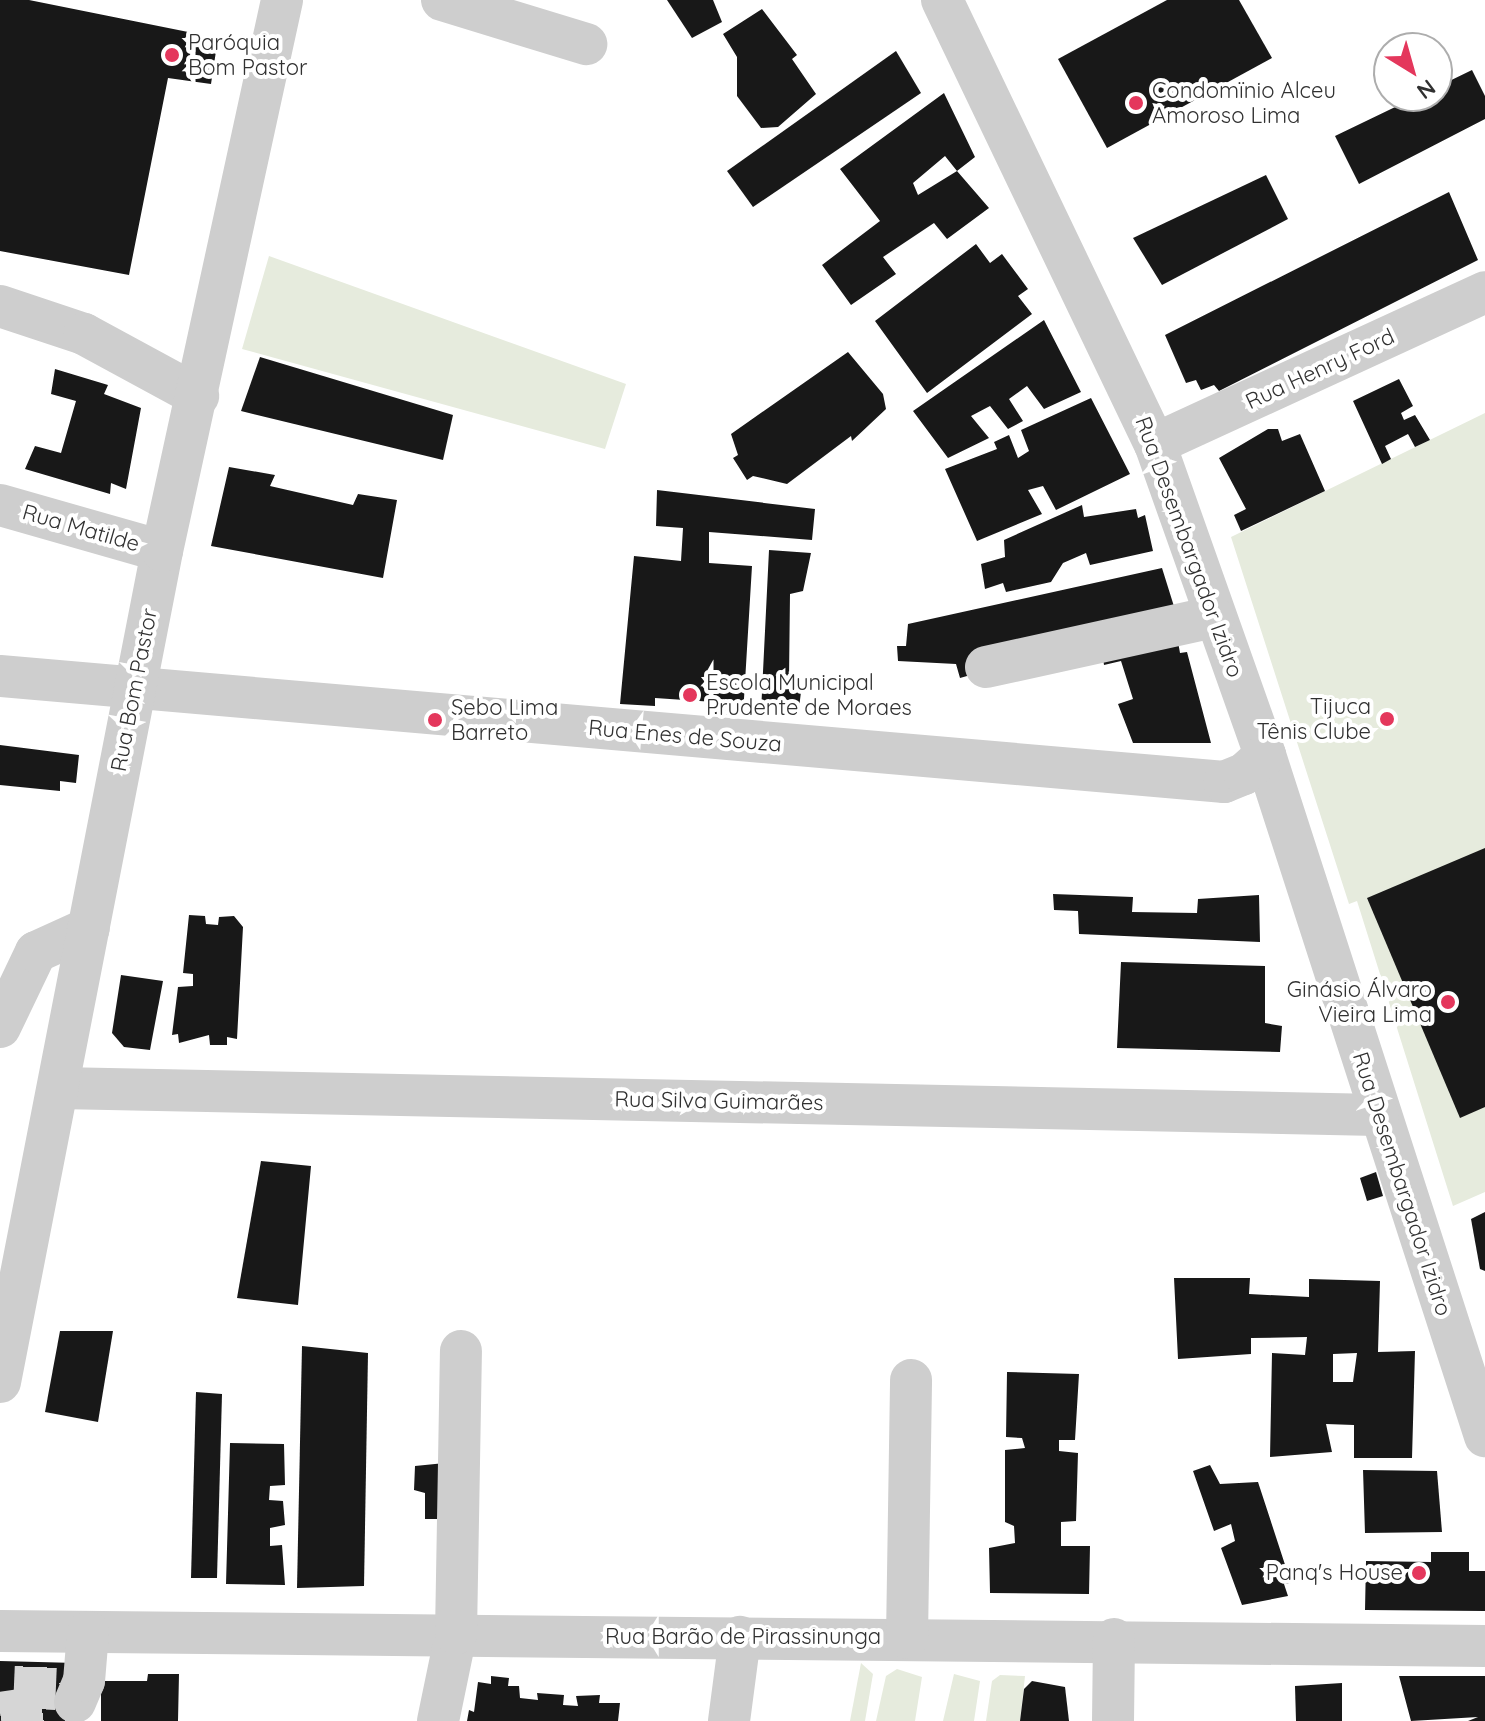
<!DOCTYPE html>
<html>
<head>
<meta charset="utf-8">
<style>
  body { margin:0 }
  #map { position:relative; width:1485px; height:1721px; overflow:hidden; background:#fff; font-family:Quicksand,sans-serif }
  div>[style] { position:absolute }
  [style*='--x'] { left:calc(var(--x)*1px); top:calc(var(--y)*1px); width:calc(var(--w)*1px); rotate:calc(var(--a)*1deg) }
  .green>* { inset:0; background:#e6ebdd }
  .building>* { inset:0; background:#181818 }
  .minor-tunnel>* { height:42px; margin-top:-21px; transform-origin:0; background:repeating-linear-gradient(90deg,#d6d6d6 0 42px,transparent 0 63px) }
  .minor>* { height:42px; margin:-21px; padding:0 21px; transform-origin:21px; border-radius:21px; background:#cecece }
  .dots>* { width:22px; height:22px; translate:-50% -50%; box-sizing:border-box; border:4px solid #fff; border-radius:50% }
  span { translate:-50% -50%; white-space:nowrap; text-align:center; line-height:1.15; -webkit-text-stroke:8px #fff; paint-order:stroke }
  .poi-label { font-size:22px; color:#313131 }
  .left { translate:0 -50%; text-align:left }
  .right { translate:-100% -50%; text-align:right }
  .street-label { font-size:22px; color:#313131 }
  .north { position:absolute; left:1373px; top:32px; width:80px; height:80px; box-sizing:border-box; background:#fff; border:2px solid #adadad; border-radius:50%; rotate:143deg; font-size:22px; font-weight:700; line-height:32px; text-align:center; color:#313131 }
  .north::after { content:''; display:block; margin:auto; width:28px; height:36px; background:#e4375c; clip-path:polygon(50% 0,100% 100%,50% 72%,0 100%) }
</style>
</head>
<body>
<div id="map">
  <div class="green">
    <div style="clip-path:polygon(269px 256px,626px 384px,605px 449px,242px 349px)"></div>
    <div style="clip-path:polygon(1485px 413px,1485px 1192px,1453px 1206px,1357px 901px,1349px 904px,1231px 537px)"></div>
    <div style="clip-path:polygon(861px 1663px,873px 1674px,865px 1721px,850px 1721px)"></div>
    <div style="clip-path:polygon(897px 1669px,922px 1677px,915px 1721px,876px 1721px,886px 1676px)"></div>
    <div style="clip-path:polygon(954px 1674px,980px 1681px,974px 1721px,943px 1721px)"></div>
    <div style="clip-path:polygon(1000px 1675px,1025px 1676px,1020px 1721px,986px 1721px,992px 1681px)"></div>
  </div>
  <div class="building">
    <div style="clip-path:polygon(0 0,29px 0,218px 38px,211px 84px,168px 78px,129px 275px,0 251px)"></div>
    <div style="clip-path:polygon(667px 0,713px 0,722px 22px,692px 38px)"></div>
    <div style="clip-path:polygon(1167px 0,1239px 0,1272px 58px,1107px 148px,1058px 59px)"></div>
    <div style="clip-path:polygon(762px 9px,797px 55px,792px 59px,816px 94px,778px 127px,761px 128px,737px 96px,737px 57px,723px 34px)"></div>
    <div style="clip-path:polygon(896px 51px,921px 93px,753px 207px,727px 171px)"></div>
    <div style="clip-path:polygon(1472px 70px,1485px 96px,1485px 119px,1359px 184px,1335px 136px,1418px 96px,1437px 96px,1437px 87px)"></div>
    <div style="clip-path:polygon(evenodd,944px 93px,975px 157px,957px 171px,989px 208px,947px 239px,934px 223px,883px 257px,896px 274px,851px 305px,822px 265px,880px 221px,840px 169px,944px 93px,945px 156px,957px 171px,918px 195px,913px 183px,945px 156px)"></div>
    <div style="clip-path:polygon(1266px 175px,1288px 219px,1162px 285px,1133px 238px)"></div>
    <div style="clip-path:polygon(1449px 192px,1478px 260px,1219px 391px,1214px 385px,1201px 390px,1196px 380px,1186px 383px,1165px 335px)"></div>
    <div style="clip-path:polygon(976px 244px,990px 263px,1002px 254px,1028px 289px,1018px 296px,1032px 314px,927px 393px,875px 321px)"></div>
    <div style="clip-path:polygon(1044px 320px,1081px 392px,1044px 409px,1027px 386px,1009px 399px,1023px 421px,1008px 429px,990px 406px,971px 416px,989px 438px,948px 458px,913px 411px)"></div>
    <div style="clip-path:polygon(848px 352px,883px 394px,886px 409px,852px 441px,851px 436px,787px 484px,753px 476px,747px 480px,733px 458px,738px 455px,731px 434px)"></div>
    <div style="clip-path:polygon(260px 357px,453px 415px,443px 460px,241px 411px)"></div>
    <div style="clip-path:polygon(55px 369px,108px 385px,104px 394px,141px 408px,126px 489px,111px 483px,110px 494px,25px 469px,35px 446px,61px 453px,76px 401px,51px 394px)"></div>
    <div style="clip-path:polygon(1399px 379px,1413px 406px,1401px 413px,1404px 420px,1415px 415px,1430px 440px,1415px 447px,1408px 434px,1385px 446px,1391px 459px,1382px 464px,1353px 401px)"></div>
    <div style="clip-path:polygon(1091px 398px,1130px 474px,1056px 510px,1043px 486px,1028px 490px,1042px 514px,977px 541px,945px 469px,997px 449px,994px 442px,1009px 435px,1018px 458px,1029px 451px,1021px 430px)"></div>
    <div style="clip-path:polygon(1268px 429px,1278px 429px,1282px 441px,1300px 434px,1325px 491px,1241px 531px,1234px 515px,1246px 509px,1219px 458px)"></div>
    <div style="clip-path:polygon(229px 467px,275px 475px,270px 486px,353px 505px,358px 494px,397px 500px,383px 578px,211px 546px)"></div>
    <div style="clip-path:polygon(657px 490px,815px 509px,812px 540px,709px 532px,709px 563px,752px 566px,743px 715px,715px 714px,714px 702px,655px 698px,655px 706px,620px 704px,634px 556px,681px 561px,683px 528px,656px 526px)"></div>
    <div style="clip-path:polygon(1082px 505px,1084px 517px,1136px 509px,1138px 518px,1145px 515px,1153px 551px,1090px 565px,1086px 553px,1063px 563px,1051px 582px,1006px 592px,1003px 583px,985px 589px,981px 564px,1005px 557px,1004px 540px)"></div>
    <div style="clip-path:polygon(769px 550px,811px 553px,803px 591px,790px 594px,789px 678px,803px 676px,798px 716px,761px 712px)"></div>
    <div style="clip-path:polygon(1162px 568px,1177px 616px,960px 678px,956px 664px,898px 661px,897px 646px,906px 646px,908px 624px)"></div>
    <div style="clip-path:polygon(1177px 636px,1180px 653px,1187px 652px,1211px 743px,1133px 743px,1118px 704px,1133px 699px,1121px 661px,1104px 665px,1101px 645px)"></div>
    <div style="clip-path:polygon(0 745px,79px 755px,76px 783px,60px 781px,60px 791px,0 785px)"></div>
    <div style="clip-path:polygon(1485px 848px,1485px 1107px,1460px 1118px,1367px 898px)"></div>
    <div style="clip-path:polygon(1053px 894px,1133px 897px,1132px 912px,1197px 913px,1198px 899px,1259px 895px,1260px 942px,1079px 934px,1078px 911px,1054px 910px)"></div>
    <div style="clip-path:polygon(189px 915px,205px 916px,206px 924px,218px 925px,219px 917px,234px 916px,243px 927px,237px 1039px,227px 1037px,227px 1045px,210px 1045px,209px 1035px,179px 1043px,178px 1034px,172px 1035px,178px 987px,193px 986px,193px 974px,183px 973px)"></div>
    <div style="clip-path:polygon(1121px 962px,1265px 966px,1265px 1023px,1282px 1026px,1280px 1052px,1117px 1048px)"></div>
    <div style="clip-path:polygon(121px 975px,163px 981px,150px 1050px,124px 1047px,112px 1033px)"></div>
    <div style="clip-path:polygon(261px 1161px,311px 1166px,298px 1305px,237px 1298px)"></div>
    <div style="clip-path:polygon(1376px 1172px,1383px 1196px,1367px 1201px,1360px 1178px)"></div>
    <div style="clip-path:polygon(1485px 1212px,1485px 1271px,1480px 1269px,1471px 1219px)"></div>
    <div style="clip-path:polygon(evenodd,1174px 1278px,1250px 1278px,1249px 1294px,1309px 1297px,1309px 1279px,1380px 1281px,1378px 1352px,1415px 1351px,1412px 1458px,1354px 1458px,1354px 1425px,1326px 1424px,1332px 1452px,1270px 1457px,1272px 1353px,1305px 1355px,1307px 1337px,1251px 1338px,1251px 1354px,1178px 1359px,1174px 1278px,1357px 1353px,1353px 1382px,1333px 1382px,1333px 1354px,1357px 1353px)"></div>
    <div style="clip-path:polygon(60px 1331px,113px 1331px,98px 1422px,45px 1412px)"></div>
    <div style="clip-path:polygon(302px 1346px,368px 1353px,364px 1586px,297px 1588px)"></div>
    <div style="clip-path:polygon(1007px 1372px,1079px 1374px,1075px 1440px,1059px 1440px,1059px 1451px,1078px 1453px,1076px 1521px,1061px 1522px,1061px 1546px,1090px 1546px,1089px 1594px,990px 1593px,989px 1548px,1015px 1543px,1014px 1526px,1005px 1522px,1005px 1450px,1025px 1448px,1022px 1438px,1006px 1437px)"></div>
    <div style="clip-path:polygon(196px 1392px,222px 1394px,217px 1578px,191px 1578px)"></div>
    <div style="clip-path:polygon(230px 1443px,284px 1444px,285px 1485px,270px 1486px,269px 1500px,283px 1501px,285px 1525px,270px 1528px,270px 1546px,282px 1545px,285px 1585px,226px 1584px)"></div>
    <div style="clip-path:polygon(445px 1463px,444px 1519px,425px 1519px,425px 1493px,414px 1490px,415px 1466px)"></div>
    <div style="clip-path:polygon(1210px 1465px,1220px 1484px,1258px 1482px,1291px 1583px,1284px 1584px,1288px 1596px,1242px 1605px,1221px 1548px,1235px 1541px,1231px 1524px,1214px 1531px,1193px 1471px)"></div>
    <div style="clip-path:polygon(1363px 1470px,1437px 1471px,1442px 1532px,1365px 1533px)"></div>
    <div style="clip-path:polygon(1431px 1552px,1469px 1552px,1469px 1571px,1485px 1571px,1485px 1611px,1365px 1610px,1366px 1561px,1431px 1562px)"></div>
    <div style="clip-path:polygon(0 1661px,76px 1663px,74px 1721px,0 1721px)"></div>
    <div style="clip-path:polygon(148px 1674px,179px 1674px,178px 1721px,101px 1721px,101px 1681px,147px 1681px)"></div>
    <div style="clip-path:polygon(491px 1676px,509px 1678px,508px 1686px,519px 1686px,520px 1698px,538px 1700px,537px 1693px,564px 1695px,563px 1705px,578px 1706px,576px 1696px,600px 1695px,599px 1703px,620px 1703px,618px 1721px,467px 1721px,469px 1710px,474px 1712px,478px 1682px,491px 1684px)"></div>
    <div style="clip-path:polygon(1399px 1676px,1485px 1676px,1485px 1721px,1468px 1721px,1478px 1717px,1411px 1721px)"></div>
    <div style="clip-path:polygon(1032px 1681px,1065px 1687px,1069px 1721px,1020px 1721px,1024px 1689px)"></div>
    <div style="clip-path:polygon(1342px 1683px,1342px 1721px,1296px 1721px,1295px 1686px)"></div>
  </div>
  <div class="minor-tunnel">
    <div style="--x:34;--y:1709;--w:48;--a:-87.6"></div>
    <div style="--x:0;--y:1713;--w:76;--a:-8.3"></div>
  </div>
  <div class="minor">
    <div style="--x:442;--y:0;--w:151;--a:17"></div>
    <div style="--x:942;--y:0;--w:492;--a:64.4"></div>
    <div style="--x:1155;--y:444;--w:330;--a:70.5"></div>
    <div style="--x:1265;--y:755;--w:716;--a:72.1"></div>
    <div style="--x:0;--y:306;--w:89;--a:18.4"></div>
    <div style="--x:84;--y:334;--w:130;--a:28.5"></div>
    <div style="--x:1155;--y:444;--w:363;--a:-24.7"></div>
    <div style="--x:0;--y:505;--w:168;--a:15.9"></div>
    <div style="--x:986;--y:667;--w:233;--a:-12.4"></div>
    <div style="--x:0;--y:676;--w:1229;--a:4.95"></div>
    <div style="--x:1224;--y:782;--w:22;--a:-22"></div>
    <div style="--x:1244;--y:774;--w:28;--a:-42"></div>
    <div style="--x:0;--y:1027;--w:83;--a:-64.4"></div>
    <div style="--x:36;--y:952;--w:58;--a:-24.4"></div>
    <div style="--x:59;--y:1088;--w:1319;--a:1.17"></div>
    <div style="--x:0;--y:1382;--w:847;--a:-78.97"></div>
    <div style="--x:162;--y:551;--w:564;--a:-77.71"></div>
    <div style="--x:0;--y:1631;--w:1485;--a:0.58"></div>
    <div style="--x:907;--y:1638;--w:258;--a:-89.1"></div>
    <div style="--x:75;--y:1702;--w:23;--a:-67"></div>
    <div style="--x:84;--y:1681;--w:49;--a:-85.3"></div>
    <div style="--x:438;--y:1721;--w:89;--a:-78.3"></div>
    <div style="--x:456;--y:1634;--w:283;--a:-89"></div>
    <div style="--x:729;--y:1721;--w:85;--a:-82.5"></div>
    <div style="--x:1113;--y:1721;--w:82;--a:-89.3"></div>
  </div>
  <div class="dots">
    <div style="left:172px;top:55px;background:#e4375c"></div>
    <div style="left:1136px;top:103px;background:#e4375c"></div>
    <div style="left:690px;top:695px;background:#e4375c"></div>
    <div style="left:1387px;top:719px;background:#e4375c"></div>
    <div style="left:435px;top:720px;background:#e4375c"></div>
    <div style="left:1448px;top:1002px;background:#e4375c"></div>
    <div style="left:1419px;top:1573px;background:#e4375c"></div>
  </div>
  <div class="poi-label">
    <span class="left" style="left:188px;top:55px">Paróquia<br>Bom Pastor</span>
    <span class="left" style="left:1152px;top:103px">Condomïnio Alceu<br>Amoroso Lima</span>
    <span class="left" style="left:706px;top:695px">Escola Municipal<br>Prudente de Moraes</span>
    <span class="right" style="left:1371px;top:719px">Tijuca<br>Tênis Clube</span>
    <span class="left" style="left:451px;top:720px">Sebo Lima<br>Barreto</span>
    <span class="right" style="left:1432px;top:1002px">Ginásio Álvaro<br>Vieira Lima</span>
    <span class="right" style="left:1403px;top:1573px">Panq's House</span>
  </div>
  <div class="street-label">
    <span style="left:1320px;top:369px;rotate:-25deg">Rua Henry Ford</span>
    <span style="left:81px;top:528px;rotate:16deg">Rua Matilde</span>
    <span style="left:1189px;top:547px;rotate:70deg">Rua Desembargador Izidro</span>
    <span style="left:134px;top:690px;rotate:-79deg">Rua Bom Pastor</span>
    <span style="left:685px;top:736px;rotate:5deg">Rua Enes de Souza</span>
    <span style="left:719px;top:1101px;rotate:1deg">Rua Silva Guimarães</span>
    <span style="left:1402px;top:1184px;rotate:72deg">Rua Desembargador Izidro</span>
    <span style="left:743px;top:1637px">Rua Barão de Pirassinunga</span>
  </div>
  <div class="north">N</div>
</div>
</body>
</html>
